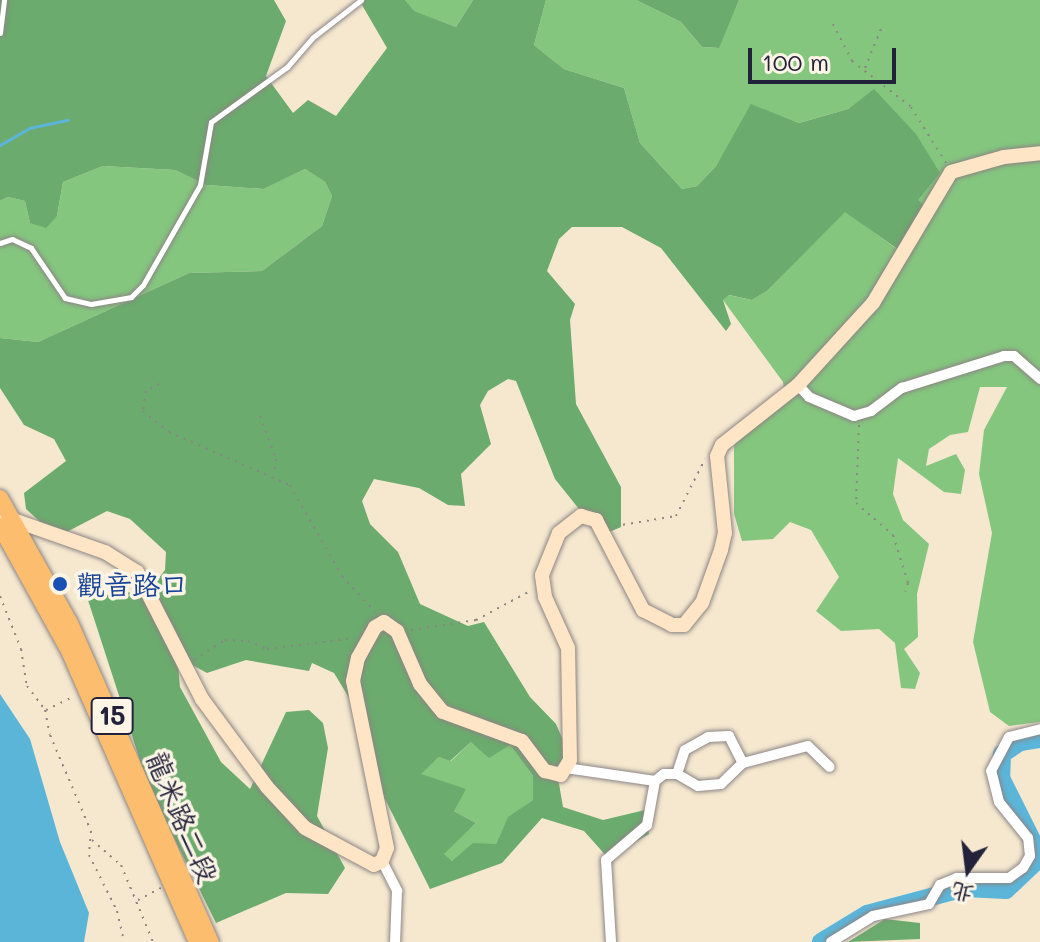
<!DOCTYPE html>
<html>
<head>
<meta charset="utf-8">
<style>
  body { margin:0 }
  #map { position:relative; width:1040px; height:942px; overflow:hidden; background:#f5e8cf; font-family:Mali,"LXGW WenKai TC",sans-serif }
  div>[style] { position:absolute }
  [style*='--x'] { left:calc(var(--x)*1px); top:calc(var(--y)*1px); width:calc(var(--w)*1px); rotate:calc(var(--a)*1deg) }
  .green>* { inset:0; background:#84c67e }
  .forest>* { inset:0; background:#6bab6d }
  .water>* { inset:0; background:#5bb5d9 }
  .stream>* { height:3px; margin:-1.5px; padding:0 1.5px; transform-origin:1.5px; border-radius:1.5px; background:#5bb5d9 }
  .river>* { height:18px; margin:-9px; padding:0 9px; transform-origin:9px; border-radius:9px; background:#5bb5d9 }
  .path>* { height:2px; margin-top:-1px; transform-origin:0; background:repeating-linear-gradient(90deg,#8c8585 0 2px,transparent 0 8px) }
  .roads { filter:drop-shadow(0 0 2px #8c8585) drop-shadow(0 0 2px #8c8585) }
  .lane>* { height:5px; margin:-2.5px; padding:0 2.5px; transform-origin:2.5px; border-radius:2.5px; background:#fff }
  .street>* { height:10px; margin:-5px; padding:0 5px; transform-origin:5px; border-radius:5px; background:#fff }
  .secondary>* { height:14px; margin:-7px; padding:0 7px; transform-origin:7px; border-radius:7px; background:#fee5c5 }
  .primary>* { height:16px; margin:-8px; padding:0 8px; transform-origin:8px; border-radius:8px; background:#fcbd6f }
  .dots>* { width:22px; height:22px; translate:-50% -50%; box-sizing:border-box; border:4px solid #fcf5e5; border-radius:50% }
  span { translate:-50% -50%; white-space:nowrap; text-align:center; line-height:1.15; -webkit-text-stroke:7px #fcf5e5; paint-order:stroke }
  .shield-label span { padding:2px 6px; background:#fcf5e5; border:2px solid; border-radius:6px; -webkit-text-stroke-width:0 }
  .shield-label { font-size:26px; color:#22223b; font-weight:700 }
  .transit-label { font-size:28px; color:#164399 }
  .left { translate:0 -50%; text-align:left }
  .street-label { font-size:28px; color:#22223b }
  .north { position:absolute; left:928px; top:830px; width:80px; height:80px; -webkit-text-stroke:6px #fcf5e5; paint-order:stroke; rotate:194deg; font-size:22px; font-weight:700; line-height:32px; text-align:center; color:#22223b }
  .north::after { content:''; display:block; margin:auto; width:28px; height:36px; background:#22223b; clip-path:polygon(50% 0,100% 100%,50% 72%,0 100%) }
  .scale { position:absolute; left:748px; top:48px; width:148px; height:36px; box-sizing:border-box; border:4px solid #22223b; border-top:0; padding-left:10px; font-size:24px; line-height:28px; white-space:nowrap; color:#22223b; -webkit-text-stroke:6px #fcf5e5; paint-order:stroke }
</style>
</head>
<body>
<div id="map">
  <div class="green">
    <div style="clip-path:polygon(405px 0,473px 0,456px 27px,413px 11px)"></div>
    <div style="clip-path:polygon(546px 0,636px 0,681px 22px,702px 47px,718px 48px,739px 0,1040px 0,1040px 722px,1009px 726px,990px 712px,973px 642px,992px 533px,979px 474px,984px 430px,1007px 387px,980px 387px,968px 432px,950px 435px,929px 449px,926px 466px,956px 454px,965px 470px,961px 494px,944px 492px,898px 458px,893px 494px,903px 520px,929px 544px,917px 594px,918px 637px,904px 649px,920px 673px,915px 689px,901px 688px,895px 643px,879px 629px,841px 631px,816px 611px,839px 577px,811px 530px,790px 522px,773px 539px,742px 541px,734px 514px,734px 446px,745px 431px,786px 403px,783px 382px,723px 300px,728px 295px,752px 300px,767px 291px,845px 211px,902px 253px,918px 200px,874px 90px,848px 109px,799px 123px,752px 105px,716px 166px,697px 186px,682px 189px,640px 143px,624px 88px,564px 69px,534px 45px)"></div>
    <div style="clip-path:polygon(103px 166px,175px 170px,206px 185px,262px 189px,305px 169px,325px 182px,332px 196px,322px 226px,262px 271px,189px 273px,38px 342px,0 338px,0 201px,8px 197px,25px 201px,30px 223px,57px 216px,63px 182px)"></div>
    <div style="clip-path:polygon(472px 741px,510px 745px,533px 776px,533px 800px,508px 818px,496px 844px,452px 861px,443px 854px,476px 823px,454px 811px,420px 774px,439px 757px,451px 761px)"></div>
  </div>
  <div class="forest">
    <div style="clip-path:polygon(evenodd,0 0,274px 0,286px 21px,266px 76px,293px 113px,308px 100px,336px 116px,387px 48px,362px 5px,365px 0,405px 0,414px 11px,456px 27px,473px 0,546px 0,534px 45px,564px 69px,624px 88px,640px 143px,682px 189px,697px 186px,716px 166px,751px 104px,799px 123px,848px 109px,874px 89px,916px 134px,940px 173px,918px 200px,934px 215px,903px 253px,845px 212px,767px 291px,752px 300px,729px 295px,723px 300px,731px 324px,726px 331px,661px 248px,622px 227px,572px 227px,559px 239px,547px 271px,575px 304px,570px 320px,576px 404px,621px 487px,621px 527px,607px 533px,587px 519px,555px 479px,516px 381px,508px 379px,488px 391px,480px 405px,491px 444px,461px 474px,465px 506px,448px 505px,419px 488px,374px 479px,362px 501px,370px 524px,398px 552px,420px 604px,468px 626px,484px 622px,530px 697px,556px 724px,570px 756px,558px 778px,563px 807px,603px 820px,645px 810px,649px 834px,608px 858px,584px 831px,542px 818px,502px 863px,430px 889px,383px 795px,368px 729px,334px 673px,312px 663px,309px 671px,246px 660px,207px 673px,185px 661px,178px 666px,180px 687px,221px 762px,250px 789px,286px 712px,309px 710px,323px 723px,328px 748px,317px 816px,345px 868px,328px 894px,286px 893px,216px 923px,148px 785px,87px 597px,150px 590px,165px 570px,166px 552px,130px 519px,107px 511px,57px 537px,26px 509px,24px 493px,66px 461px,54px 439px,24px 425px,0 388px,0 338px,38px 342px,189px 273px,262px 271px,322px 226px,332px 196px,325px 182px,305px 169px,263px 189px,206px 185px,175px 170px,103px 166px,63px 182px,57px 216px,46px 228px,30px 223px,25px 201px,8px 197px,0 201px,0 0,471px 742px,489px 758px,510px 745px,533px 776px,533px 800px,508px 817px,496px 844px,473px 843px,452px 861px,444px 854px,476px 823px,454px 811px,466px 789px,421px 774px,439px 757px,450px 761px,471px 742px)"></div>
    <div style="clip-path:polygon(636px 0,739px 0,719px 48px,702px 47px,681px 22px)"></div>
    <div style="clip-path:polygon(885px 919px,920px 923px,920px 939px,848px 942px)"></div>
  </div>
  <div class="water">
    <div style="clip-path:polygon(0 694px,30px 739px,60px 842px,89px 913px,84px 942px,0 942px)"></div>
  </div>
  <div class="stream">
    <div style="--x:0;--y:145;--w:34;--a:-30"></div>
    <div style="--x:29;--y:128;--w:40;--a:-12"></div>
  </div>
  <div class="river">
    <div style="--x:1040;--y:739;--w:20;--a:171"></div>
    <div style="--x:1020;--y:742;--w:22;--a:146"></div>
    <div style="--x:1002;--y:754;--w:24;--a:92"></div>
    <div style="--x:1001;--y:778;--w:87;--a:63.4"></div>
    <div style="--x:821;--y:942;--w:54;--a:-31.3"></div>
    <div style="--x:867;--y:914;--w:101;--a:-14.9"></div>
    <div style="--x:965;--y:888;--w:41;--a:2.8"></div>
    <div style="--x:1006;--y:890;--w:47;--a:-43.3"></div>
  </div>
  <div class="path">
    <div style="--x:833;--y:24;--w:42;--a:62.8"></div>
    <div style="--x:852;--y:61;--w:75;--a:37.9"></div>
    <div style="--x:911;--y:107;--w:66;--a:58"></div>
    <div style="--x:865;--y:68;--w:48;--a:-67.8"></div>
    <div style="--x:159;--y:384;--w:15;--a:152"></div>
    <div style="--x:146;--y:391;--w:20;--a:99"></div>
    <div style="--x:143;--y:411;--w:33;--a:39"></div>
    <div style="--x:169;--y:432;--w:132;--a:23.7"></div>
    <div style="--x:290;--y:485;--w:105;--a:60.3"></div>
    <div style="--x:342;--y:576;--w:49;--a:47.5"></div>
    <div style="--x:260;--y:416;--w:46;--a:69.6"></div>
    <div style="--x:276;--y:459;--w:14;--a:98"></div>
    <div style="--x:859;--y:425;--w:78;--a:92.2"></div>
    <div style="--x:856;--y:503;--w:49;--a:40.9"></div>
    <div style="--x:893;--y:535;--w:50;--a:72.6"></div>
    <div style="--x:908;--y:583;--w:9;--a:108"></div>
    <div style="--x:615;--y:526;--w:62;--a:-9.3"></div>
    <div style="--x:676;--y:516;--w:64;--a:-63"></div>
    <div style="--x:0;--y:596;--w:57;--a:68.4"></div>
    <div style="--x:21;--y:649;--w:37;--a:81"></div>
    <div style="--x:27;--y:686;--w:30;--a:53"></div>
    <div style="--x:45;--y:710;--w:25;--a:79"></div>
    <div style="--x:50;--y:735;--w:104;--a:66.9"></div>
    <div style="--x:91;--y:831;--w:24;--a:95"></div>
    <div style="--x:89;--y:855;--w:63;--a:63.4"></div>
    <div style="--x:117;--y:911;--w:32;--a:77"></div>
    <div style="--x:411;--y:630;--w:66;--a:-8.7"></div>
    <div style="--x:476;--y:620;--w:64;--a:-28.2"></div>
    <div style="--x:194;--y:660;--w:37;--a:-33"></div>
    <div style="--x:225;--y:640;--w:23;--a:2"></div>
    <div style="--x:248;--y:641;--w:21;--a:23"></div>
    <div style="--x:267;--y:649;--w:88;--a:-7.2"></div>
    <div style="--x:46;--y:710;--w:30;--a:-26"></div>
    <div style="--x:92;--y:840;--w:38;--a:41"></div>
    <div style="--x:121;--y:865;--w:83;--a:67.4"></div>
    <div style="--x:138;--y:900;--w:26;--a:-28"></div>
  </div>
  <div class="roads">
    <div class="lane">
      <div style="--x:0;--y:33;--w:33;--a:-83"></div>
      <div style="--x:0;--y:243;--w:13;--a:-18"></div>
      <div style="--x:12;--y:239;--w:21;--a:25"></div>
      <div style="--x:31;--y:248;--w:60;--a:55.8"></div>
      <div style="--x:65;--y:298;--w:27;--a:13"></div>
      <div style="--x:91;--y:304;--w:41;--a:-9.9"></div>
      <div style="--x:131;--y:297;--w:17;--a:-45"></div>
      <div style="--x:143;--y:285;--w:115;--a:-60.3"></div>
      <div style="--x:200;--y:185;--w:64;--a:-80.1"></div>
      <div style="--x:211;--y:122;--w:94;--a:-35.9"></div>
      <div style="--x:287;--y:67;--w:38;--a:-49"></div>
      <div style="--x:312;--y:38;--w:62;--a:-37.8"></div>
    </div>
    <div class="street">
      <div style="--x:798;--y:385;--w:16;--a:47"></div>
      <div style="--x:809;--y:397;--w:49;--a:22.9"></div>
      <div style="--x:854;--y:416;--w:18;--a:-16"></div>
      <div style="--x:871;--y:411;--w:39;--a:-37"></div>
      <div style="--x:902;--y:388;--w:107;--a:-17.4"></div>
      <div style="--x:1004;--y:356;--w:10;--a:0"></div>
      <div style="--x:1014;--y:356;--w:35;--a:41"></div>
      <div style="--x:566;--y:768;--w:90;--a:8.3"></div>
      <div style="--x:655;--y:781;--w:45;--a:100.3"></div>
      <div style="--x:647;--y:825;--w:54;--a:139.5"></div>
      <div style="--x:606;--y:860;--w:82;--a:86.5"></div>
      <div style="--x:677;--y:774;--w:25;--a:-72"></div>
      <div style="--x:685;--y:750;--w:26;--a:-29"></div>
      <div style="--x:708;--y:737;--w:21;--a:-3"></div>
      <div style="--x:729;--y:736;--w:30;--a:63"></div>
      <div style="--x:655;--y:781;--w:11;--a:-38"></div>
      <div style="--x:664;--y:774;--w:13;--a:0"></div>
      <div style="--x:677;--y:774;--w:24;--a:30"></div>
      <div style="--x:698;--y:786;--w:23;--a:-5"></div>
      <div style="--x:721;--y:784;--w:30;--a:-44"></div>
      <div style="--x:743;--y:763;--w:67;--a:-14.7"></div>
      <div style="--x:808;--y:746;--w:30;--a:44"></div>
      <div style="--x:382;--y:861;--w:34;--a:63"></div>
      <div style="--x:397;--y:891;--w:51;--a:92.2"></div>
      <div style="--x:831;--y:942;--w:49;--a:-31.8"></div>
      <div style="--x:873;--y:916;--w:57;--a:-12.1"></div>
      <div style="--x:929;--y:904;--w:22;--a:-60"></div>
      <div style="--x:940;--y:885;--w:18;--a:-22"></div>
      <div style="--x:957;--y:878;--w:52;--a:0"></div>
      <div style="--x:1009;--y:878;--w:17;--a:-36"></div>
      <div style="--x:1023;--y:868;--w:14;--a:-60"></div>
      <div style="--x:1030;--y:856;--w:18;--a:-96"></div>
      <div style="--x:1028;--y:838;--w:46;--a:-128.9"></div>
      <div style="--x:999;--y:802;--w:32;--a:-104"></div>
      <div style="--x:991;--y:771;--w:38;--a:-62"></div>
      <div style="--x:1009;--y:737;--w:32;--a:-14"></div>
    </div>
    <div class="secondary">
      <div style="--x:5;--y:517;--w:106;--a:19.3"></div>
      <div style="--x:105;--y:552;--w:38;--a:32"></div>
      <div style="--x:137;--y:572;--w:143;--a:62.9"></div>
      <div style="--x:202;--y:699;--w:109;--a:53.5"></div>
      <div style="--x:267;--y:787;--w:56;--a:47.2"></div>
      <div style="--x:305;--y:828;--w:78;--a:28.2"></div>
      <div style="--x:374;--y:865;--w:9;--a:-27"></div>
      <div style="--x:382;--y:861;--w:14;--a:-69"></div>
      <div style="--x:387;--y:848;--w:170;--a:-101.5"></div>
      <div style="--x:353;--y:681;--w:24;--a:-78"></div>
      <div style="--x:358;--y:658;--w:35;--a:-61"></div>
      <div style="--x:375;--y:627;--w:10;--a:-29"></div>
      <div style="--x:384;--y:622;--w:16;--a:35"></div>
      <div style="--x:397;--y:631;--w:58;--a:66.5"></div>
      <div style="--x:420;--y:684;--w:36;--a:51"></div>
      <div style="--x:443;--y:712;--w:84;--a:20.2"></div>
      <div style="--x:522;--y:741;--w:38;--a:53"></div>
      <div style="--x:545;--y:771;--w:16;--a:14"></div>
      <div style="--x:561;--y:775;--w:17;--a:-59"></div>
      <div style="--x:570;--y:760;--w:112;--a:-91"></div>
      <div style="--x:568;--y:648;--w:56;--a:-114.3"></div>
      <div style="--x:545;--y:597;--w:22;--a:-98"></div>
      <div style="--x:542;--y:575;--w:45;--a:-68"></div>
      <div style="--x:559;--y:533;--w:28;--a:-38"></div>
      <div style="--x:581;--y:516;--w:16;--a:15"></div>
      <div style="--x:596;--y:520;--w:102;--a:62.4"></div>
      <div style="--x:643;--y:610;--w:33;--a:27"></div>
      <div style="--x:672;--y:625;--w:12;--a:0"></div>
      <div style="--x:684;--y:625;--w:28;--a:-51"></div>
      <div style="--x:702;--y:603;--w:56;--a:-70.3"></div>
      <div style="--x:721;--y:550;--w:17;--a:-77"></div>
      <div style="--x:725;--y:533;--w:77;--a:-95.9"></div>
      <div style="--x:717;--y:456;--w:12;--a:-66"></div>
      <div style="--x:722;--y:445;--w:97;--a:-38.3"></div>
      <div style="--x:798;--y:385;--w:111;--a:-47.6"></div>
      <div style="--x:873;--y:303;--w:152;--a:-59.2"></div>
      <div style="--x:951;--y:172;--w:55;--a:-15.8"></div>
      <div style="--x:1004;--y:157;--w:36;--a:-6"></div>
    </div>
    <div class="primary">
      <div style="--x:0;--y:498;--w:143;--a:60.8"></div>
      <div style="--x:70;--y:623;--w:349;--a:66.2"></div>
      <div style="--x:0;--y:526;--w:145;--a:61.1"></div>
      <div style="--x:70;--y:653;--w:316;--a:66.3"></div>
    </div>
  </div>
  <div class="dots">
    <div style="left:60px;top:584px;background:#1a4fb4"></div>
  </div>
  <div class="shield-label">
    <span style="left:112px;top:716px">15</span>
  </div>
  <div class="transit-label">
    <span class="left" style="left:76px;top:584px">觀音路口</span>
  </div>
  <div class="street-label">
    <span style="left:183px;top:817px;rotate:67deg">龍米路二段</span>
  </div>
  <div class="north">北</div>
  <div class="scale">100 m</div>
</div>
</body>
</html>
